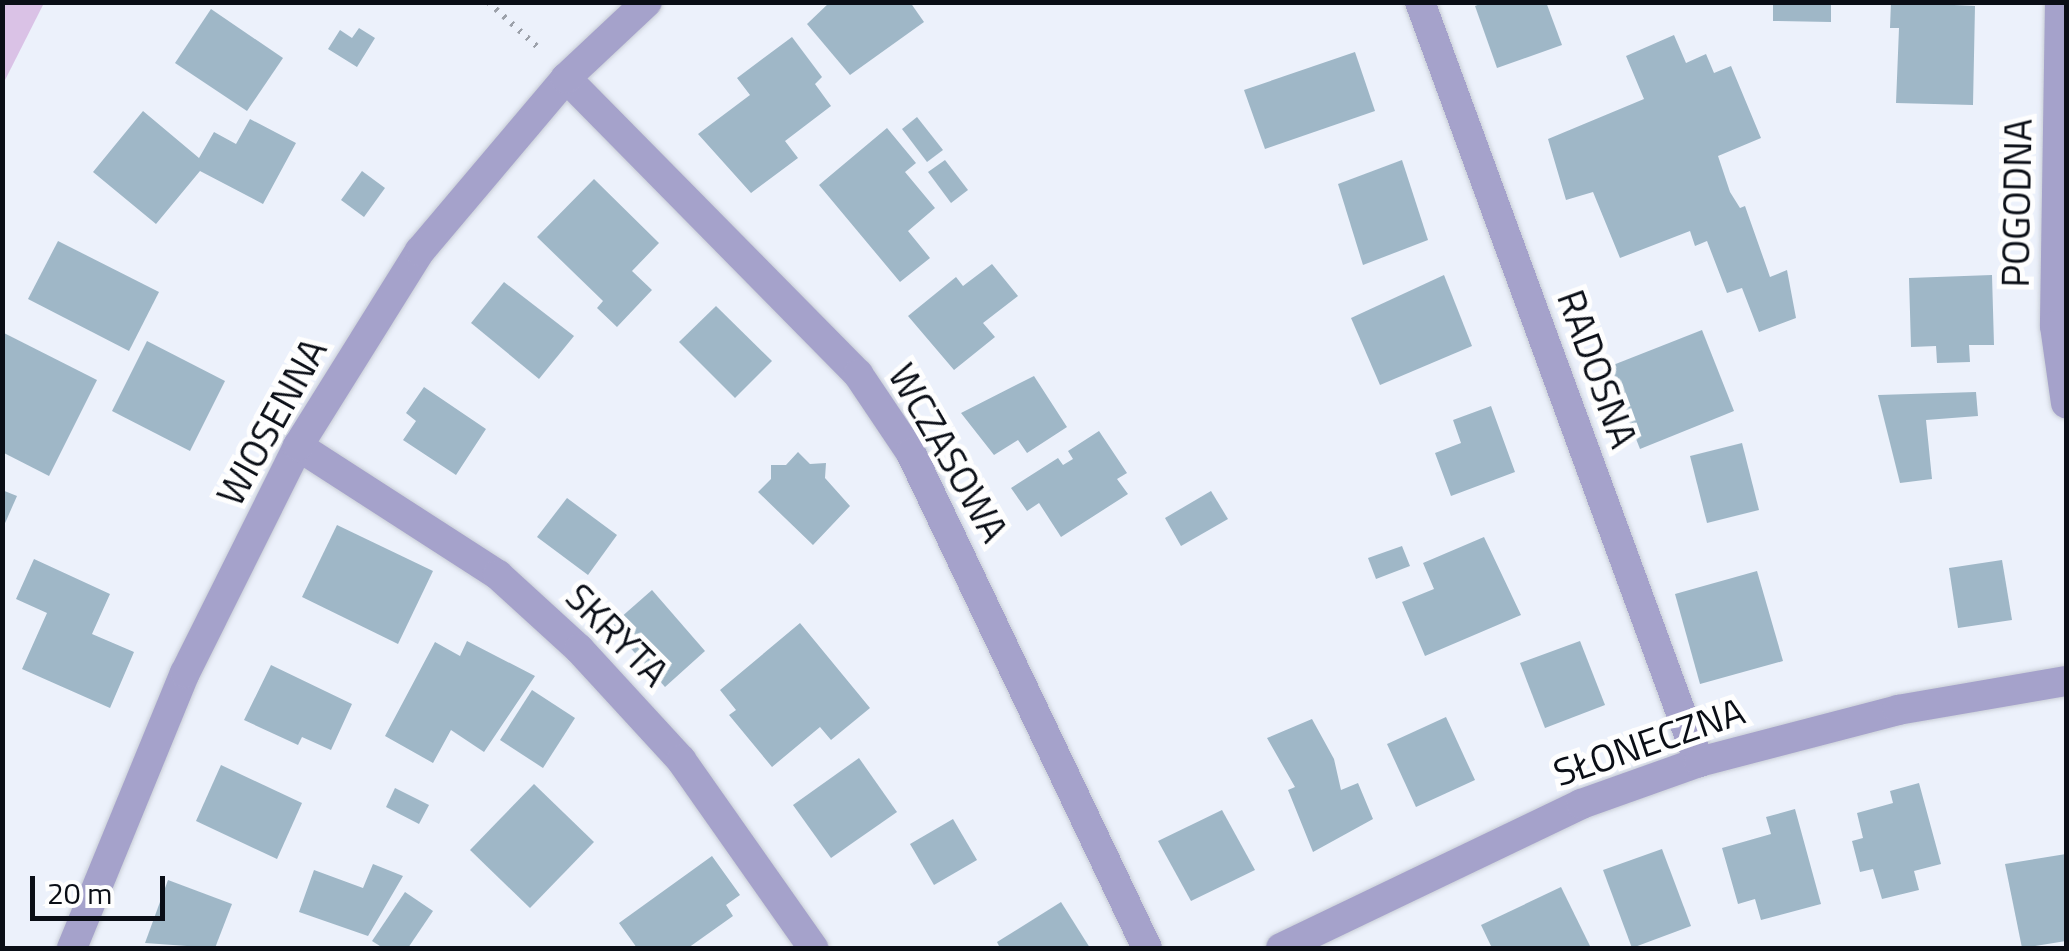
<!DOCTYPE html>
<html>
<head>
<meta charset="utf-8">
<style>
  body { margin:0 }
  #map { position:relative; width:2069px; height:951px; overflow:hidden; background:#ecf1fb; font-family:"Titillium Web",sans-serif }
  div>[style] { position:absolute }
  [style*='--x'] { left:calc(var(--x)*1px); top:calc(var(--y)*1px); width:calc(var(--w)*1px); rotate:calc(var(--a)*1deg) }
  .green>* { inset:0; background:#dac2e6 }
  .building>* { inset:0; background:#9fb7c7 }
  .path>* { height:6px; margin-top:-3px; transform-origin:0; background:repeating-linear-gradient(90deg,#9ca1aa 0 2.5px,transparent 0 10.5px) }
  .roads { filter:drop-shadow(0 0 2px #c8cdd6) drop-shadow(0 0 2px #c8cdd6) }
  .minor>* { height:30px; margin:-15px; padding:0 15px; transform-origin:15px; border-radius:15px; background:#a5a2cb }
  span { translate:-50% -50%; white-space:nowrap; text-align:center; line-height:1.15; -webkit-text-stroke:10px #fefefe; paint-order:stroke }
  .street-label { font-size:38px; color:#0a0e16 }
  .frame { position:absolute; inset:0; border:5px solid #0a0e16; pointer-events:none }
  .scale { position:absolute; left:30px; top:876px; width:135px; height:45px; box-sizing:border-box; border:5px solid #0a0e16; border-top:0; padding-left:12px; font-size:30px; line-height:35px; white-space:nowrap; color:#0a0e16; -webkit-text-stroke:8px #fefefe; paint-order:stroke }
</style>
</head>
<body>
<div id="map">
  <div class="green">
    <div style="clip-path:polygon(3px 2px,44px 3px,3px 84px,2px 3px)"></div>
  </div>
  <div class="building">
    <div style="clip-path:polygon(830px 2px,910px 2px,924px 22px,850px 75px,807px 24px)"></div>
    <div style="clip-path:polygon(1485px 2px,1546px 2px,1562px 45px,1497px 68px,1475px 6px)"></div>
    <div style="clip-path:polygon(1773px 2px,1831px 2px,1831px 22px,1773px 21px)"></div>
    <div style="clip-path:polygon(1891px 2px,1975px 6px,1973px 105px,1896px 103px,1899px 28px,1890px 28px)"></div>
    <div style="clip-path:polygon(211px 9px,283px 58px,247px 111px,175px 63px)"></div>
    <div style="clip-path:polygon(359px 28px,375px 38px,357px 67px,328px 49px,340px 30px,352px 38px)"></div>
    <div style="clip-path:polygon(1674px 35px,1686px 63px,1706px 54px,1714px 73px,1731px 66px,1761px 138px,1718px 156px,1730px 192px,1740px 208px,1745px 206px,1770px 277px,1787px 270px,1796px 318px,1759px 332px,1742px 288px,1727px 293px,1707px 241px,1695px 246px,1690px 231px,1620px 258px,1593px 192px,1566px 200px,1548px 139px,1644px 99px,1626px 56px)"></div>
    <div style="clip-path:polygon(792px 37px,822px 77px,815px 84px,831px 106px,785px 141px,798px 158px,751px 193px,698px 134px,750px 95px,737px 78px)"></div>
    <div style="clip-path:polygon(1355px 52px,1375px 111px,1265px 149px,1244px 90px)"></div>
    <div style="clip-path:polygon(143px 111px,199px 158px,214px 132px,236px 144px,250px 119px,296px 143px,263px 204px,200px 171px,156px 224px,93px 172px)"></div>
    <div style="clip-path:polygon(917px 117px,943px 150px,927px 162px,902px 129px)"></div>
    <div style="clip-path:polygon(887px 128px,916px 163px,905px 172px,935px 208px,908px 231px,930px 258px,900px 282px,819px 185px)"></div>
    <div style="clip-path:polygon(945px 160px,968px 190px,951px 203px,928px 172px)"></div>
    <div style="clip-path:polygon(1402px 160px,1428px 240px,1363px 265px,1338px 184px)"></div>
    <div style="clip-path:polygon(362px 171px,385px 188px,364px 217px,341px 200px)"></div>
    <div style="clip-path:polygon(594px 179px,659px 243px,632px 271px,652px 290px,617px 327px,597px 308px,603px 301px,537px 237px)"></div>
    <div style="clip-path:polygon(58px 241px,159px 292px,129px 351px,28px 299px)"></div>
    <div style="clip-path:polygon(992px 264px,1018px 296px,983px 323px,995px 337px,954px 370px,908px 316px,956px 277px,963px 286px)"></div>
    <div style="clip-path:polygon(1444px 275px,1472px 346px,1380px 385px,1351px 318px)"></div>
    <div style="clip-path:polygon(1992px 275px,1994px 345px,1969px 345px,1970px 362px,1937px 363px,1936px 346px,1911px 347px,1909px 278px)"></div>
    <div style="clip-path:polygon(504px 282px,574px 336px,539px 379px,471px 323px)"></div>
    <div style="clip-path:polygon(716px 306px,772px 361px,735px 398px,679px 342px)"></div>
    <div style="clip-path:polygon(1702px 330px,1734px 411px,1640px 449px,1608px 367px)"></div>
    <div style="clip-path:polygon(2px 332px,97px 380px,49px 476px,2px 452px)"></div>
    <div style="clip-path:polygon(147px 341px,225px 381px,190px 451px,112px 411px)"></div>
    <div style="clip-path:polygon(1034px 376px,1067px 427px,1027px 453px,1018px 440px,994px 455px,961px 413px)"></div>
    <div style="clip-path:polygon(424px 387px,486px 429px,456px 475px,403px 440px,416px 421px,406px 413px)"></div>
    <div style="clip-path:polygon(1976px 392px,1978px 416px,1926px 420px,1932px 479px,1900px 483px,1878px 395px)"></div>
    <div style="clip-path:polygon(1491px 406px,1515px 472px,1451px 496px,1435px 453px,1461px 443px,1453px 420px)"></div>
    <div style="clip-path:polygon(1099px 431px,1127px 473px,1117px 479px,1128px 494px,1061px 537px,1039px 503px,1027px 511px,1011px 488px,1058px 458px,1063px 465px,1073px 459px,1068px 451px)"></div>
    <div style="clip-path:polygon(1742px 443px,1759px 510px,1707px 523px,1690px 456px)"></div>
    <div style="clip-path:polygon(798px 452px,810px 464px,826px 463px,825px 478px,850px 506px,813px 545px,758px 492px,771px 479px,771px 465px,786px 465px)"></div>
    <div style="clip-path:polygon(2px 490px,17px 496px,2px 530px)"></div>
    <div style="clip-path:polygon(1211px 491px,1228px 519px,1181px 546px,1165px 518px)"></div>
    <div style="clip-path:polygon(567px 498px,617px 535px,588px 575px,537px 537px)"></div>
    <div style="clip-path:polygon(337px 525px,433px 571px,398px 644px,302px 597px)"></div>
    <div style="clip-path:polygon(1484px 537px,1521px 615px,1425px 656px,1402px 602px,1434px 589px,1423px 563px)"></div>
    <div style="clip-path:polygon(1402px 546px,1410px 566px,1376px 579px,1368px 558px)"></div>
    <div style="clip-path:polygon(34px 559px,110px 594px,92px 634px,134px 652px,110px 708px,22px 669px,47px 613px,16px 599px)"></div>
    <div style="clip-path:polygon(2002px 560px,2012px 620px,1958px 628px,1949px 568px)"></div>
    <div style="clip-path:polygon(1757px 571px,1783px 661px,1700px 684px,1675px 594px)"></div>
    <div style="clip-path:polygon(652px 590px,705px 651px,665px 687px,611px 626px)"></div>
    <div style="clip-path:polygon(800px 623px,870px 708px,831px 740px,820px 727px,772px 767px,729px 715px,736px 710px,720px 690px)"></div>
    <div style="clip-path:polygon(467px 641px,535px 676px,484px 752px,451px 730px,433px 763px,385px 736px,435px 642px,460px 656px)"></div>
    <div style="clip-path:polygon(1580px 641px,1605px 705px,1545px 728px,1520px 663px)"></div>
    <div style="clip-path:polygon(271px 665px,352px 704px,331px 750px,302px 737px,298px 745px,244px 720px)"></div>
    <div style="clip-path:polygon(532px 690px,575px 718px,543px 768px,500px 740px)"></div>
    <div style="clip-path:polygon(1446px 717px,1475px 780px,1416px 807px,1387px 744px)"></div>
    <div style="clip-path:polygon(1312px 719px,1334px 759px,1341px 790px,1358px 783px,1373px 819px,1313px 852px,1288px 790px,1295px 787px,1267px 738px)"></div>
    <div style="clip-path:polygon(859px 758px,897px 812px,831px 858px,793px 805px)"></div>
    <div style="clip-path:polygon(221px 765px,302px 803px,277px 859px,196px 821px)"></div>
    <div style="clip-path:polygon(1919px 783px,1941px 864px,1914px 871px,1919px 890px,1882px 899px,1873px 869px,1860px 872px,1852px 841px,1863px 838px,1857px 813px,1893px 803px,1890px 791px)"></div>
    <div style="clip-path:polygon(534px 784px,594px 842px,530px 908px,470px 850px)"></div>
    <div style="clip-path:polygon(395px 788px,429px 805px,419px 824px,386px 807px)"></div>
    <div style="clip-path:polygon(1795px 809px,1821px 904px,1761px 920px,1755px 899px,1738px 904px,1722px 848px,1771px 834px,1766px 817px)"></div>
    <div style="clip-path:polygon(1222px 810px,1255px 870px,1191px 901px,1158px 841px)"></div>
    <div style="clip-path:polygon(953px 819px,977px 860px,934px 885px,910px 844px)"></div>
    <div style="clip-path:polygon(1662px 849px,1691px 926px,1632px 948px,1603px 870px)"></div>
    <div style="clip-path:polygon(2066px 854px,2066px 941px,2022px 948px,2005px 864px)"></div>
    <div style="clip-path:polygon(712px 856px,740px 895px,726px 905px,733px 916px,688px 948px,637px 948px,619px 923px)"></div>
    <div style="clip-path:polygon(373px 864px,403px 876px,368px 936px,299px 912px,314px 870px,363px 888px)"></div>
    <div style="clip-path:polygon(168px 880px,232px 904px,215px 948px,145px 943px)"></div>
    <div style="clip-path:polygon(1561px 887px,1591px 948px,1492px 948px,1481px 925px)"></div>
    <div style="clip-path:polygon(405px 892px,433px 911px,408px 948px,383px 948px,372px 941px)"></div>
    <div style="clip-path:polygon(1061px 902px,1090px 948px,1000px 948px,997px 942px)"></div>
  </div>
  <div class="path">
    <div style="--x:488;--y:2;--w:72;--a:42.2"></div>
  </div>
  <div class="roads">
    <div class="minor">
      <div style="--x:1420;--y:2;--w:810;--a:69.84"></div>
      <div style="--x:2060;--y:2;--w:324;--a:90.9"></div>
      <div style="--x:2055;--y:326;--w:78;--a:81.9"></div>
      <div style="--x:566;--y:78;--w:416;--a:45.4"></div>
      <div style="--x:858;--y:374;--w:95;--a:56.1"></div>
      <div style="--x:911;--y:453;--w:548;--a:64.51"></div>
      <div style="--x:298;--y:446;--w:238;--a:32.8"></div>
      <div style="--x:498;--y:575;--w:110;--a:42.4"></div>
      <div style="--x:579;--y:649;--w:151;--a:47.4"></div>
      <div style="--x:681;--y:760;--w:230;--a:54.9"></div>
      <div style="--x:72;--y:948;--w:297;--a:-67.7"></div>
      <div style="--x:185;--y:673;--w:254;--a:-63.5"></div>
      <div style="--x:298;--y:446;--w:230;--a:-58"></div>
      <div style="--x:420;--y:251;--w:226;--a:-49.8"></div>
      <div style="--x:566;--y:78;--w:111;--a:-43.2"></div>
      <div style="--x:1281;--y:948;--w:333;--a:-25.6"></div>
      <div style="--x:1581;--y:804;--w:125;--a:-19.6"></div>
      <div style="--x:1699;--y:762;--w:206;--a:-14.6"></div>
      <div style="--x:1898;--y:710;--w:170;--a:-9.8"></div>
    </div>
  </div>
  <div class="street-label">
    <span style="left:2017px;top:203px;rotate:-89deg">POGODNA</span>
    <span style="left:1597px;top:369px;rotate:70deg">RADOSNA</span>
    <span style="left:272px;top:422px;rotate:-61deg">WIOSENNA</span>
    <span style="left:948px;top:453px;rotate:60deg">WCZASOWA</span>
    <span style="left:617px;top:635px;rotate:45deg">SKRYTA</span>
    <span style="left:1649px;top:742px;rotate:-19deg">SŁONECZNA</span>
  </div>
  <div class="frame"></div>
  <div class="scale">20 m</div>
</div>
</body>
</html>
